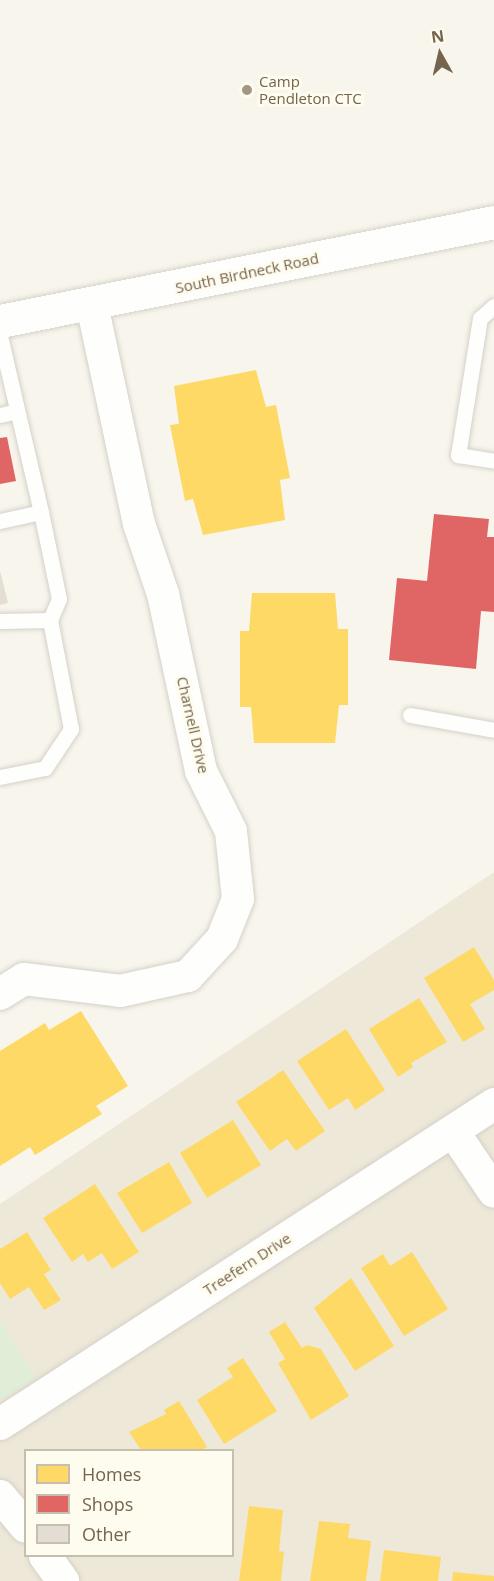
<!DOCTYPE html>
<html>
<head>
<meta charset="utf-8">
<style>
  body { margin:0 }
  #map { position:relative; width:494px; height:1581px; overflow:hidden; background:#f7f5ec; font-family:"Open Sans",sans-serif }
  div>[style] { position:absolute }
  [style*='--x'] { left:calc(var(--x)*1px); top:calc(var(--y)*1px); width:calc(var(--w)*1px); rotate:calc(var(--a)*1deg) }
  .residential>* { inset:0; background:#eee8d9 }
  .green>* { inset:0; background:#e0eed8 }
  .homes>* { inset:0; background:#ffd966 }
  .shops>* { inset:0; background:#e06666 }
  .building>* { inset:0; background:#e3ddd3 }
  .roads { filter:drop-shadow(0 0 2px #d5d1c9) drop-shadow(0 0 2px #d5d1c9) }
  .service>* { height:15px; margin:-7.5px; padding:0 7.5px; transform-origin:7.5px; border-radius:7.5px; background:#fefefc }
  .minor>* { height:32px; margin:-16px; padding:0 16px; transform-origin:16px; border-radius:16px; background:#fefefc }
  .tertiary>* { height:33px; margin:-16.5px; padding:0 16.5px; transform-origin:16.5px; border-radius:16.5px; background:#fefefc }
  .dots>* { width:16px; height:16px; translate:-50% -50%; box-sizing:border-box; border:3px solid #fefcef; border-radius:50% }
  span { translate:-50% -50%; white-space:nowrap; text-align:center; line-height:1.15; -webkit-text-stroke:6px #fefcef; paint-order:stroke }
  .poi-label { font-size:15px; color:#75644d }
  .left { translate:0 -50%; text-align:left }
  .street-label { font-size:15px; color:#75644d }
  .legend { position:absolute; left:24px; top:1449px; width:210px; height:108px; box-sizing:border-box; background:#fefcef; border:2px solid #c7bfae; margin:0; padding:8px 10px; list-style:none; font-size:18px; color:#75644d }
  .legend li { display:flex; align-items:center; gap:12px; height:30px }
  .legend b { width:30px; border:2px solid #c7bfae }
  .north { position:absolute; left:410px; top:24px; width:60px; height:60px; -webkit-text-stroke:4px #fefcef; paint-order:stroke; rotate:352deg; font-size:16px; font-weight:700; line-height:24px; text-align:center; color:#75644d }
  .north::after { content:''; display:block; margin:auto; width:21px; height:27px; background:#75644d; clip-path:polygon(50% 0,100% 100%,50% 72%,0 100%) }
</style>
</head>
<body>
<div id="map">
  <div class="residential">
    <div style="clip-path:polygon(evenodd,494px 872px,494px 1581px,0 1581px,0 1204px,494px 872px,26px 1450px,232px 1450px,232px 1556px,26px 1556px,26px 1450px)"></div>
  </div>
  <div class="green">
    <div style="clip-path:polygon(0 1320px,36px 1378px,0 1400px)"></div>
  </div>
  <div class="homes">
    <div style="clip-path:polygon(256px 370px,266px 407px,276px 405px,290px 478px,280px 480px,285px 520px,203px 535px,193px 499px,185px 501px,170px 425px,179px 424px,174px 386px)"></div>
    <div style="clip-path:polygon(252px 593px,335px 593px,338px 629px,348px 629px,348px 705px,339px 705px,335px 743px,254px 743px,251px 707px,240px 707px,240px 631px,249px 631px)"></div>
    <div style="clip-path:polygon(474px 947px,494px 980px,494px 990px,470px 1004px,485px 1029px,463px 1042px,424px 978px)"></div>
    <div style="clip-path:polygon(419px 998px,447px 1042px,411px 1063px,413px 1067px,398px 1077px,369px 1029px)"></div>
    <div style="clip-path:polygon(81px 1011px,128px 1086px,96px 1106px,102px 1114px,35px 1155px,30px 1147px,0 1166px,0 1051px,45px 1023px,49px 1030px)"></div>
    <div style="clip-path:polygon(346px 1029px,385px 1090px,355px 1110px,348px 1098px,329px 1110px,297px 1061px)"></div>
    <div style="clip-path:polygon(283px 1070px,325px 1131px,296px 1151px,287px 1139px,270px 1151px,236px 1102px)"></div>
    <div style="clip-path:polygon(233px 1120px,261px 1165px,207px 1198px,180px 1153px)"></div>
    <div style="clip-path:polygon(169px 1162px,192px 1203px,142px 1233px,117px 1193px)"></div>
    <div style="clip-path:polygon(95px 1184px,139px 1252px,112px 1269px,102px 1253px,88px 1262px,83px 1254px,72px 1262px,43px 1218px)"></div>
    <div style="clip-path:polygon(27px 1232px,51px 1270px,44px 1274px,61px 1300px,44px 1310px,29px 1287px,10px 1299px,0 1283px,0 1249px)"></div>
    <div style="clip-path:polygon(412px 1252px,448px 1309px,404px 1336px,361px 1268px,383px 1254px,390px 1266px)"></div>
    <div style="clip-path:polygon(351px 1278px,394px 1346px,355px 1371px,314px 1308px)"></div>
    <div style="clip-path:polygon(285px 1322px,302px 1348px,307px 1345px,321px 1349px,349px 1396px,311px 1420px,278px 1363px,285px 1359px,269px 1332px)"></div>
    <div style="clip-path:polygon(243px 1358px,277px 1411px,224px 1444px,197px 1400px,233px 1377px,227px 1368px)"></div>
    <div style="clip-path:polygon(179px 1401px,207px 1447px,202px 1450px,141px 1450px,129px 1432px,166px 1414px,164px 1410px)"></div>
    <div style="clip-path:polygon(249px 1506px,283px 1510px,279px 1551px,284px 1552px,281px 1581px,239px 1581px)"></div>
    <div style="clip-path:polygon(319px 1521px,350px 1524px,348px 1538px,371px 1541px,366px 1581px,310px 1581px)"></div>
    <div style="clip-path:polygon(384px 1550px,441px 1557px,438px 1581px,380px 1581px)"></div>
    <div style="clip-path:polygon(453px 1572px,494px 1576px,494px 1581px,452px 1581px)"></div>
  </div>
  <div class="shops">
    <div style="clip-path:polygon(7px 437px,16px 481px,0 484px,0 438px)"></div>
    <div style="clip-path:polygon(434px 514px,489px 519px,487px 537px,494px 537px,494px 612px,481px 611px,476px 669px,389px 660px,397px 578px,427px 581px)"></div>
  </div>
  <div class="building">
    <div style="clip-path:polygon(0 571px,8px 603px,0 605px)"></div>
  </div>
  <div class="roads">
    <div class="service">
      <div style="--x:494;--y:306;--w:18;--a:139"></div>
      <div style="--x:480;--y:318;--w:139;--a:99.1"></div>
      <div style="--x:458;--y:455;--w:36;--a:9"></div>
      <div style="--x:0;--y:336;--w:181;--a:76.9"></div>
      <div style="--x:41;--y:512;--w:42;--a:167.6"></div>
      <div style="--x:0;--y:415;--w:17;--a:-13"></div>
      <div style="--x:0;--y:621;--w:50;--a:-1.1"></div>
      <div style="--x:410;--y:715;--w:85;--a:10.1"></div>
      <div style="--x:0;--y:777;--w:46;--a:-11.3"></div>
      <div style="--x:45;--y:768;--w:47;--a:-56.3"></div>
      <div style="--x:71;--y:729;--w:111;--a:-100.9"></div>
      <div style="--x:50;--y:620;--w:23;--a:-67"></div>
      <div style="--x:59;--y:599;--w:89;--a:-101.7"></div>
    </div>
    <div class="minor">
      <div style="--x:0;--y:994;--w:28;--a:-32"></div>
      <div style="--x:24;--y:979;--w:97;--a:7.1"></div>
      <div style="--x:120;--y:991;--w:70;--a:-12.4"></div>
      <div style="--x:188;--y:976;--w:50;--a:-47.4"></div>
      <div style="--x:222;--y:939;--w:43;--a:-68.2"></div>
      <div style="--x:238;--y:899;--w:68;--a:-95.9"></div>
      <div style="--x:231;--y:831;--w:67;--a:-116.6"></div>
      <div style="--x:201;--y:771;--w:181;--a:-102.1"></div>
      <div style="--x:163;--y:594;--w:74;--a:-108.9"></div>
      <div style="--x:139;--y:524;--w:224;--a:-102.1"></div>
      <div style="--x:453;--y:1131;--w:73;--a:56.1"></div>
      <div style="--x:0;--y:1424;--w:589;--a:-32.93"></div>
      <div style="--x:0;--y:1496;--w:40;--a:50"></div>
      <div style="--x:45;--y:1556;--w:31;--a:54"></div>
    </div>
    <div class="tertiary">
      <div style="--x:0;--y:321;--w:504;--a:-11.33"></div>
    </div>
  </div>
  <div class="dots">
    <div style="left:247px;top:90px;background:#a29785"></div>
  </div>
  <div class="poi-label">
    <span class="left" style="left:259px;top:90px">Camp<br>Pendleton CTC</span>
  </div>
  <div class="street-label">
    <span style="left:247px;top:273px;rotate:-12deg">South Birdneck Road</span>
    <span style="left:193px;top:725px;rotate:77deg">Charnell Drive</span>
    <span style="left:247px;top:1264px;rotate:-33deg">Treefern Drive</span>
  </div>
  <ul class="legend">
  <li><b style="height:16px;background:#ffd966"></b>Homes</li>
  <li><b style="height:16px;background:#e06666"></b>Shops</li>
  <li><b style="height:16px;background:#e3ddd3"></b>Other</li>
  </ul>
  <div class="north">N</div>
</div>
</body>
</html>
